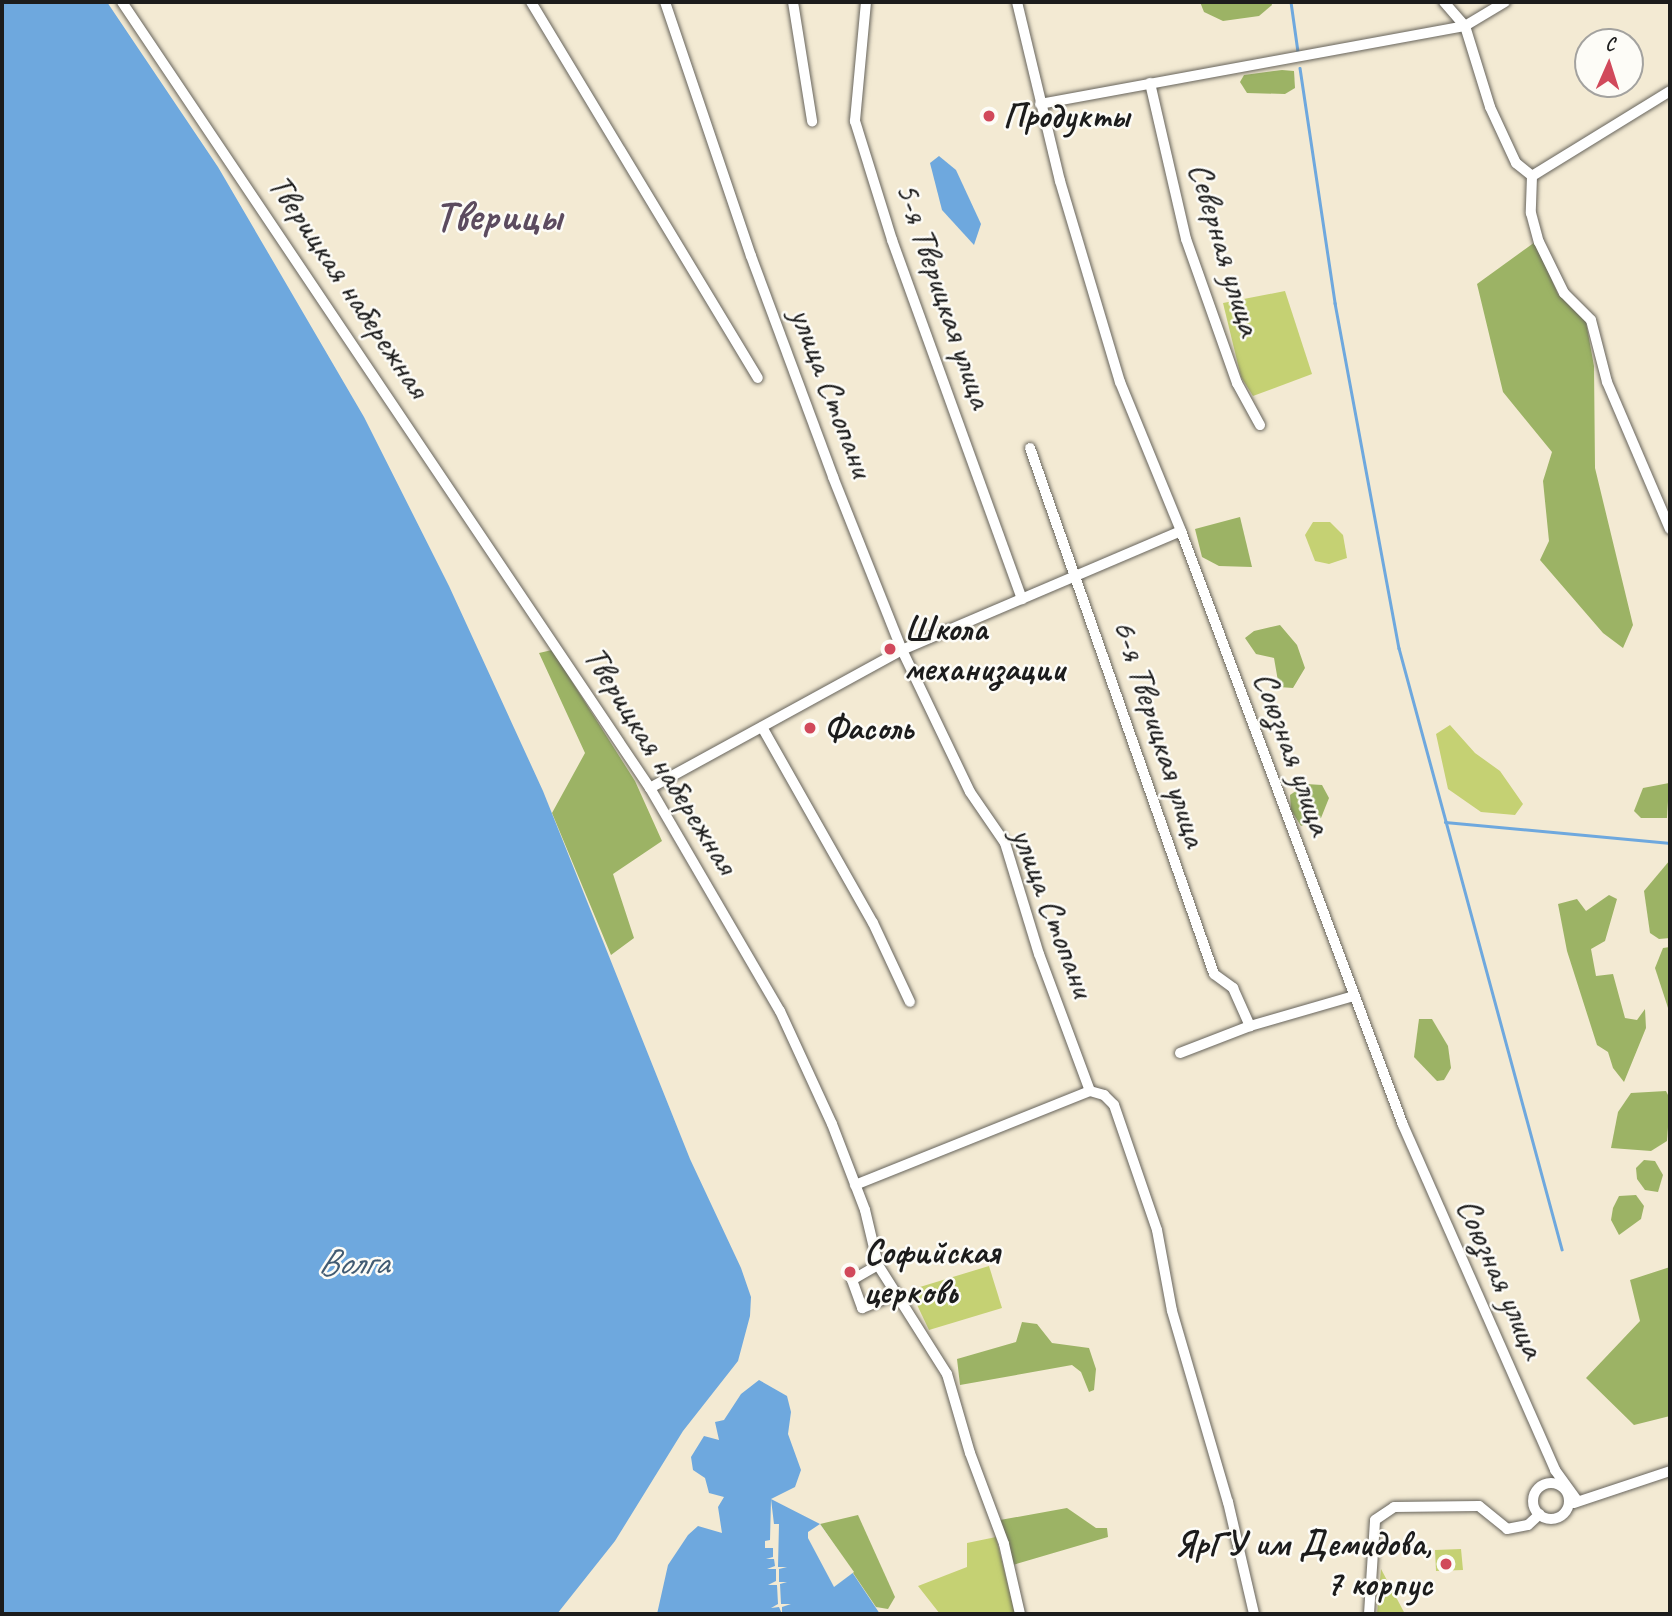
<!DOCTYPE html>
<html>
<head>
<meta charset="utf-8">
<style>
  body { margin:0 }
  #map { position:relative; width:1672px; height:1616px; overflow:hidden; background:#f3ead3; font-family:Caveat,sans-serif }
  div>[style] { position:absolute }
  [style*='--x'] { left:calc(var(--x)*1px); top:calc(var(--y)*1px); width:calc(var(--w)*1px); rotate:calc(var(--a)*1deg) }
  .green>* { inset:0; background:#c5d173 }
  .forest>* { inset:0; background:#9cb365 }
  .water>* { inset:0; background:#6ea8de }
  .pier>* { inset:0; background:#f3ead3 }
  .stream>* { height:2.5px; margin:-1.25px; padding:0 1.25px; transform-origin:1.25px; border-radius:1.25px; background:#6ea8de }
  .roads { filter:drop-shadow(0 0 2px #67645c) drop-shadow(0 0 2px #67645c) }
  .minor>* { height:10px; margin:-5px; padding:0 5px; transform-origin:5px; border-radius:5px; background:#fff }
  .minor>.ring { margin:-5px; padding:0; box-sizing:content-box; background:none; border:10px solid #fff; border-radius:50% }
  .dots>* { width:19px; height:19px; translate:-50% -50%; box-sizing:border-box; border:4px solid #fdfcf7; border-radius:50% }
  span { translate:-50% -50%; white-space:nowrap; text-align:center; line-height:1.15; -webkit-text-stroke:5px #fdfcf7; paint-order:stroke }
  .poi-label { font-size:35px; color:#1c1c1c; font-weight:700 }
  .left { translate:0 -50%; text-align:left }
  .right { translate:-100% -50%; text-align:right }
  .street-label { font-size:35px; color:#1c1c1c }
  .water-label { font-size:37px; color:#415b73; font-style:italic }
  .district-label { font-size:42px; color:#5c4b5f; font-weight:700 }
  .frame { position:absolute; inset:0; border:4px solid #1c1c1c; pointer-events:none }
  .north { position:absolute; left:1574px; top:28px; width:70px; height:70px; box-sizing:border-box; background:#fdfcf7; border:2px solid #a3a29f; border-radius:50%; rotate:3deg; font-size:19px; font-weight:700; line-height:28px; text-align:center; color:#1c1c1c }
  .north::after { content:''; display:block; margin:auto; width:24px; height:32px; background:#d1495b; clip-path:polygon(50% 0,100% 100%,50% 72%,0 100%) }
</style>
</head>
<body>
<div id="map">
  <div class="green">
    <div style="clip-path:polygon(1285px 291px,1312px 374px,1253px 396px,1241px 377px,1223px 303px)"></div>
    <div style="clip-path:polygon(1313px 522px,1330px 522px,1343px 535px,1347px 558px,1329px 564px,1315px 561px,1305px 535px)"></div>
    <div style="clip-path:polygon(1450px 725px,1475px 753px,1500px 771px,1523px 804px,1515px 815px,1481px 812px,1448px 789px,1436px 734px)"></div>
    <div style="clip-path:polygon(989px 1266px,1002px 1308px,929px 1330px,910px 1290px)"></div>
    <div style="clip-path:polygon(996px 1537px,1015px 1614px,940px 1614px,918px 1586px,967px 1567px,967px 1543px)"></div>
    <div style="clip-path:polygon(1461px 1549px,1463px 1570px,1436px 1571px,1435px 1550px)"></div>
    <div style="clip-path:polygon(1381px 1569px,1405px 1614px,1377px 1614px)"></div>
  </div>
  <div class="forest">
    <div style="clip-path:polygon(1200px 2px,1271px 2px,1272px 5px,1259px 16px,1223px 21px,1204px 12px)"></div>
    <div style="clip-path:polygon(1282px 70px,1294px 71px,1295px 88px,1285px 94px,1247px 93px,1240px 82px,1244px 75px)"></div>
    <div style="clip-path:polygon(1535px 242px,1558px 294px,1586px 322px,1594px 366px,1595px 468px,1633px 625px,1623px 648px,1603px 633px,1540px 560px,1549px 541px,1543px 481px,1552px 452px,1503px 392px,1477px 284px)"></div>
    <div style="clip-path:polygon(1240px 517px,1252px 567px,1219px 566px,1202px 557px,1195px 529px)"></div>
    <div style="clip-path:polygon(1280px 625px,1297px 645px,1305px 668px,1293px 688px,1279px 687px,1274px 658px,1256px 654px,1245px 638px,1254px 631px)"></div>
    <div style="clip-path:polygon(552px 650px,635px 781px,662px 841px,613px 874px,634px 938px,611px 955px,552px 813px,585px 753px,539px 653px)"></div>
    <div style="clip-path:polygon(1669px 783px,1667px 818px,1641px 818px,1634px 811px,1643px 788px)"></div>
    <div style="clip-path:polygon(1306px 784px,1322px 785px,1329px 798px,1321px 818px,1301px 826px,1291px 810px,1290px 795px)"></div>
    <div style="clip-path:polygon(1670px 860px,1670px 938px,1659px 939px,1650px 933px,1644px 891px)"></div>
    <div style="clip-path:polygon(1609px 895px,1617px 899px,1605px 941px,1591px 949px,1596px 976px,1613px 974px,1625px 1018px,1637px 1020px,1645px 1009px,1646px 1028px,1624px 1082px,1613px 1068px,1608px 1052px,1597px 1045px,1567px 951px,1558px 904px,1577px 899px,1586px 911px)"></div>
    <div style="clip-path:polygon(1670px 947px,1670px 1014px,1655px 968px,1663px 948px)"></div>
    <div style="clip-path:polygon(1419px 1019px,1432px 1019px,1448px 1046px,1451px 1068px,1444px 1080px,1437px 1081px,1414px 1057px)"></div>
    <div style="clip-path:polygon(1666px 1091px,1670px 1099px,1667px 1141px,1651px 1151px,1611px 1148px,1618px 1112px,1631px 1093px)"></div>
    <div style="clip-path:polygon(1644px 1160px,1655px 1161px,1663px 1175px,1658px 1192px,1645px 1190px,1637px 1179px,1636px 1168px)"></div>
    <div style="clip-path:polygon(1636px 1195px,1644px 1206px,1641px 1219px,1619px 1235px,1611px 1220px,1613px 1208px,1619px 1196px)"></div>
    <div style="clip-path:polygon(1670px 1267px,1670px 1416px,1634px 1425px,1586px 1378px,1640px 1321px,1630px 1280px)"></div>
    <div style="clip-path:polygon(1022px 1322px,1037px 1324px,1052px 1343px,1089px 1348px,1096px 1369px,1094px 1390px,1089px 1392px,1081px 1372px,1072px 1365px,960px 1385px,957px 1359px,1016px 1342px)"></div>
    <div style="clip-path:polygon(1067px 1508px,1096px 1528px,1107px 1528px,1108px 1537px,1013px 1565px,1000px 1520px)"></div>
    <div style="clip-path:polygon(858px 1515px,895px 1597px,888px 1609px,876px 1607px,820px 1524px)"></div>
  </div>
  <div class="water">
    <div style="clip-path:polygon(2px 2px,107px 2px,218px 167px,364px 417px,449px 586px,543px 791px,690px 1159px,741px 1268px,751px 1297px,750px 1316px,738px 1361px,683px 1431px,615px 1541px,557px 1614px,2px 1614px)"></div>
    <div style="clip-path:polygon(939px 156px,956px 170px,981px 224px,974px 245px,942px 210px,930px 163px)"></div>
    <div style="clip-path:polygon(759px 1380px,787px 1396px,791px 1412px,788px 1434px,801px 1470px,795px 1487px,771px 1499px,820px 1524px,880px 1614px,657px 1614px,668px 1565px,688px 1535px,698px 1526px,722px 1533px,718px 1507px,724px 1497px,709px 1493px,705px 1478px,693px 1470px,691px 1457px,704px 1436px,719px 1440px,715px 1422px,724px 1420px,741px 1394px)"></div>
  </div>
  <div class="pier">
    <div style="clip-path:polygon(771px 1499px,774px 1524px,779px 1524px,778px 1567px,787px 1567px,779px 1569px,779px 1582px,787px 1582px,780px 1584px,781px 1604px,791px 1604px,782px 1607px,782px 1614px,779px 1607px,771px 1608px,778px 1604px,777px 1585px,768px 1585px,776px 1581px,776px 1569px,767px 1569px,775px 1566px,774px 1559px,766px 1559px,773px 1557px,773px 1548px,765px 1548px,765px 1541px,770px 1540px)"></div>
    <div style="clip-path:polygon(820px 1524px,854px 1572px,834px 1587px,808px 1538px,808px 1532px)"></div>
  </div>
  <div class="stream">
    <div style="--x:1291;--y:2;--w:50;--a:82"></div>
    <div style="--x:1300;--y:68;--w:238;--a:81.5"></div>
    <div style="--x:1335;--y:303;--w:351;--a:79.5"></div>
    <div style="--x:1399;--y:648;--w:623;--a:74.83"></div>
    <div style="--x:1445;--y:822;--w:226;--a:5.3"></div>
  </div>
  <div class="roads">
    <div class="minor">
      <div style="--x:122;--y:2;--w:947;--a:56.11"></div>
      <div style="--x:650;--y:788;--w:258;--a:59.8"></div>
      <div style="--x:780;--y:1011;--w:124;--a:65.3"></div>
      <div style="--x:832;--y:1124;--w:92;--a:69"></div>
      <div style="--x:865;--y:1210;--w:57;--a:76.7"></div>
      <div style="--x:878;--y:1265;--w:129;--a:57.7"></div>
      <div style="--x:947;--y:1374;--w:82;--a:73.8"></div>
      <div style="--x:970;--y:1453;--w:97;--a:69.5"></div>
      <div style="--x:1004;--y:1544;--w:72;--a:77.1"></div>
      <div style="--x:531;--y:2;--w:439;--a:58.9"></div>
      <div style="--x:665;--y:2;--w:268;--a:71.3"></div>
      <div style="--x:751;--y:256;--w:236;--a:69.6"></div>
      <div style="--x:833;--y:477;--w:186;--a:68.3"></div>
      <div style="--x:902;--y:650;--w:157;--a:64.4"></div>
      <div style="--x:970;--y:792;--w:62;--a:55.5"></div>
      <div style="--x:1005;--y:843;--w:116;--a:73"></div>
      <div style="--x:1039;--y:954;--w:146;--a:69.6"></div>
      <div style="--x:793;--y:2;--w:121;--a:80.9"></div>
      <div style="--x:866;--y:2;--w:120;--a:95.3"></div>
      <div style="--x:855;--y:121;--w:125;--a:72.7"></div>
      <div style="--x:892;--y:240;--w:382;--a:70.1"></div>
      <div style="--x:1017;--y:2;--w:184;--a:76.5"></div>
      <div style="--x:1060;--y:181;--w:210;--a:73.4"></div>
      <div style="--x:1120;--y:382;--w:161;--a:67.7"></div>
      <div style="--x:1181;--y:531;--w:634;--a:69.51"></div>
      <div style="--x:1403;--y:1125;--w:377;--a:66.2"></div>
      <div style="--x:1555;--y:1470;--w:37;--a:54"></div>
      <div style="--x:1444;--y:2;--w:32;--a:49"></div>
      <div style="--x:1465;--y:26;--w:85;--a:72.8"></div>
      <div style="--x:1490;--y:107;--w:62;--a:65.1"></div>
      <div style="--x:1516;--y:163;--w:21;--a:39"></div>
      <div style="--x:1150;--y:83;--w:160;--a:77"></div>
      <div style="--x:1186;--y:239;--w:153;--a:70.5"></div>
      <div style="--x:1237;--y:383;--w:48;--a:61.3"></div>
      <div style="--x:1040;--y:104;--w:432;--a:-10.4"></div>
      <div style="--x:1465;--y:26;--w:47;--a:-31"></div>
      <div style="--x:1532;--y:176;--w:37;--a:92"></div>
      <div style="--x:1531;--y:213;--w:30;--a:75"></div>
      <div style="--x:1539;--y:242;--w:57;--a:63.9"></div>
      <div style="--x:1564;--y:293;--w:38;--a:45"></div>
      <div style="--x:1591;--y:320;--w:64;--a:75.5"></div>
      <div style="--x:1607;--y:382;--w:160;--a:66.8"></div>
      <div style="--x:1532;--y:176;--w:162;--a:-31.6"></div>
      <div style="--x:1030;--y:448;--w:557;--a:70.72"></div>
      <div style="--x:1214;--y:974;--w:24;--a:36"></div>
      <div style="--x:1233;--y:988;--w:42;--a:65.9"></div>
      <div style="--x:762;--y:727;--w:225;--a:60.5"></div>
      <div style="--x:873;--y:923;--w:87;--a:64.9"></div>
      <div style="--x:650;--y:788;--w:287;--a:-28.7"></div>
      <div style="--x:902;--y:650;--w:303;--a:-23.1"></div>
      <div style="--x:1180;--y:1053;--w:75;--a:-21.1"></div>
      <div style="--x:1250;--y:1026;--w:108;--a:-16.1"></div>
      <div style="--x:1090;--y:1091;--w:15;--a:16"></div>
      <div style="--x:1104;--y:1095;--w:14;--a:45"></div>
      <div style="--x:1114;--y:1105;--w:132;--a:71"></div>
      <div style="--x:1157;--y:1230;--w:82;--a:79.5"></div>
      <div style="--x:1172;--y:1311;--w:199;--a:73.7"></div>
      <div style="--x:1228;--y:1502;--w:115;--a:76.9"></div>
      <div style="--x:855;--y:1185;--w:253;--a:-21.8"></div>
      <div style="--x:878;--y:1265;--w:30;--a:150"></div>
      <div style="--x:852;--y:1280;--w:30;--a:70"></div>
      <div style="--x:862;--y:1308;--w:37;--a:-22"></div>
      <div class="ring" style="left:1533px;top:1483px;width:26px;height:26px"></div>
      <div style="--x:1574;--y:1503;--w:101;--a:-18.4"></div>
      <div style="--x:1369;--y:1614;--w:94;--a:-86.3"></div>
      <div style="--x:1375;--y:1520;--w:23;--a:-34"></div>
      <div style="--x:1394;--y:1507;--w:85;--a:-0.7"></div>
      <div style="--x:1479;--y:1506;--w:36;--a:39"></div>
      <div style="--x:1507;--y:1529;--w:21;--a:-11"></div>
      <div style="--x:1528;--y:1525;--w:16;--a:-43"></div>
    </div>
  </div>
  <div class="dots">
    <div style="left:989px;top:116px;background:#d1495b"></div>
    <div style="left:890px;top:649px;background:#d1495b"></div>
    <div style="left:810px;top:728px;background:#d1495b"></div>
    <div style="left:850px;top:1272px;background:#d1495b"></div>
    <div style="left:1446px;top:1564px;background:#d1495b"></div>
  </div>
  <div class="poi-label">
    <span class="left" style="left:1003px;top:116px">Продукты</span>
    <span class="left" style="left:904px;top:649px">Школа<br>механизации</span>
    <span class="left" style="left:824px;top:728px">Фасоль</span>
    <span class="left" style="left:864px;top:1272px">Софийская<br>церковь</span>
    <span class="right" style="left:1432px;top:1564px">ЯрГУ им Демидова,<br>7 корпус</span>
  </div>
  <div class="street-label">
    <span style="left:1225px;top:249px;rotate:73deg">Северная улица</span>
    <span style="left:349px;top:286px;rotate:56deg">Тверицкая набережная</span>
    <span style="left:944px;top:295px;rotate:71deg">5-я Тверицкая улица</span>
    <span style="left:832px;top:392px;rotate:69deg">улица Стопани</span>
    <span style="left:1160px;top:733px;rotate:72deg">6-я Тверицкая улица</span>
    <span style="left:1293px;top:753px;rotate:70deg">Союзная улица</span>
    <span style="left:661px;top:760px;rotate:58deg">Тверицкая набережная</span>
    <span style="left:1053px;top:912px;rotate:69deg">улица Стопани</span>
    <span style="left:1501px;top:1278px;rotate:66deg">Союзная улица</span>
  </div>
  <div class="water-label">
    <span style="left:353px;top:1262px">Волга</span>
  </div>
  <div class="district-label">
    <span style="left:498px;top:217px">Тверицы</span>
  </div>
  <div class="frame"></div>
  <div class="north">С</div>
</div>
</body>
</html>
